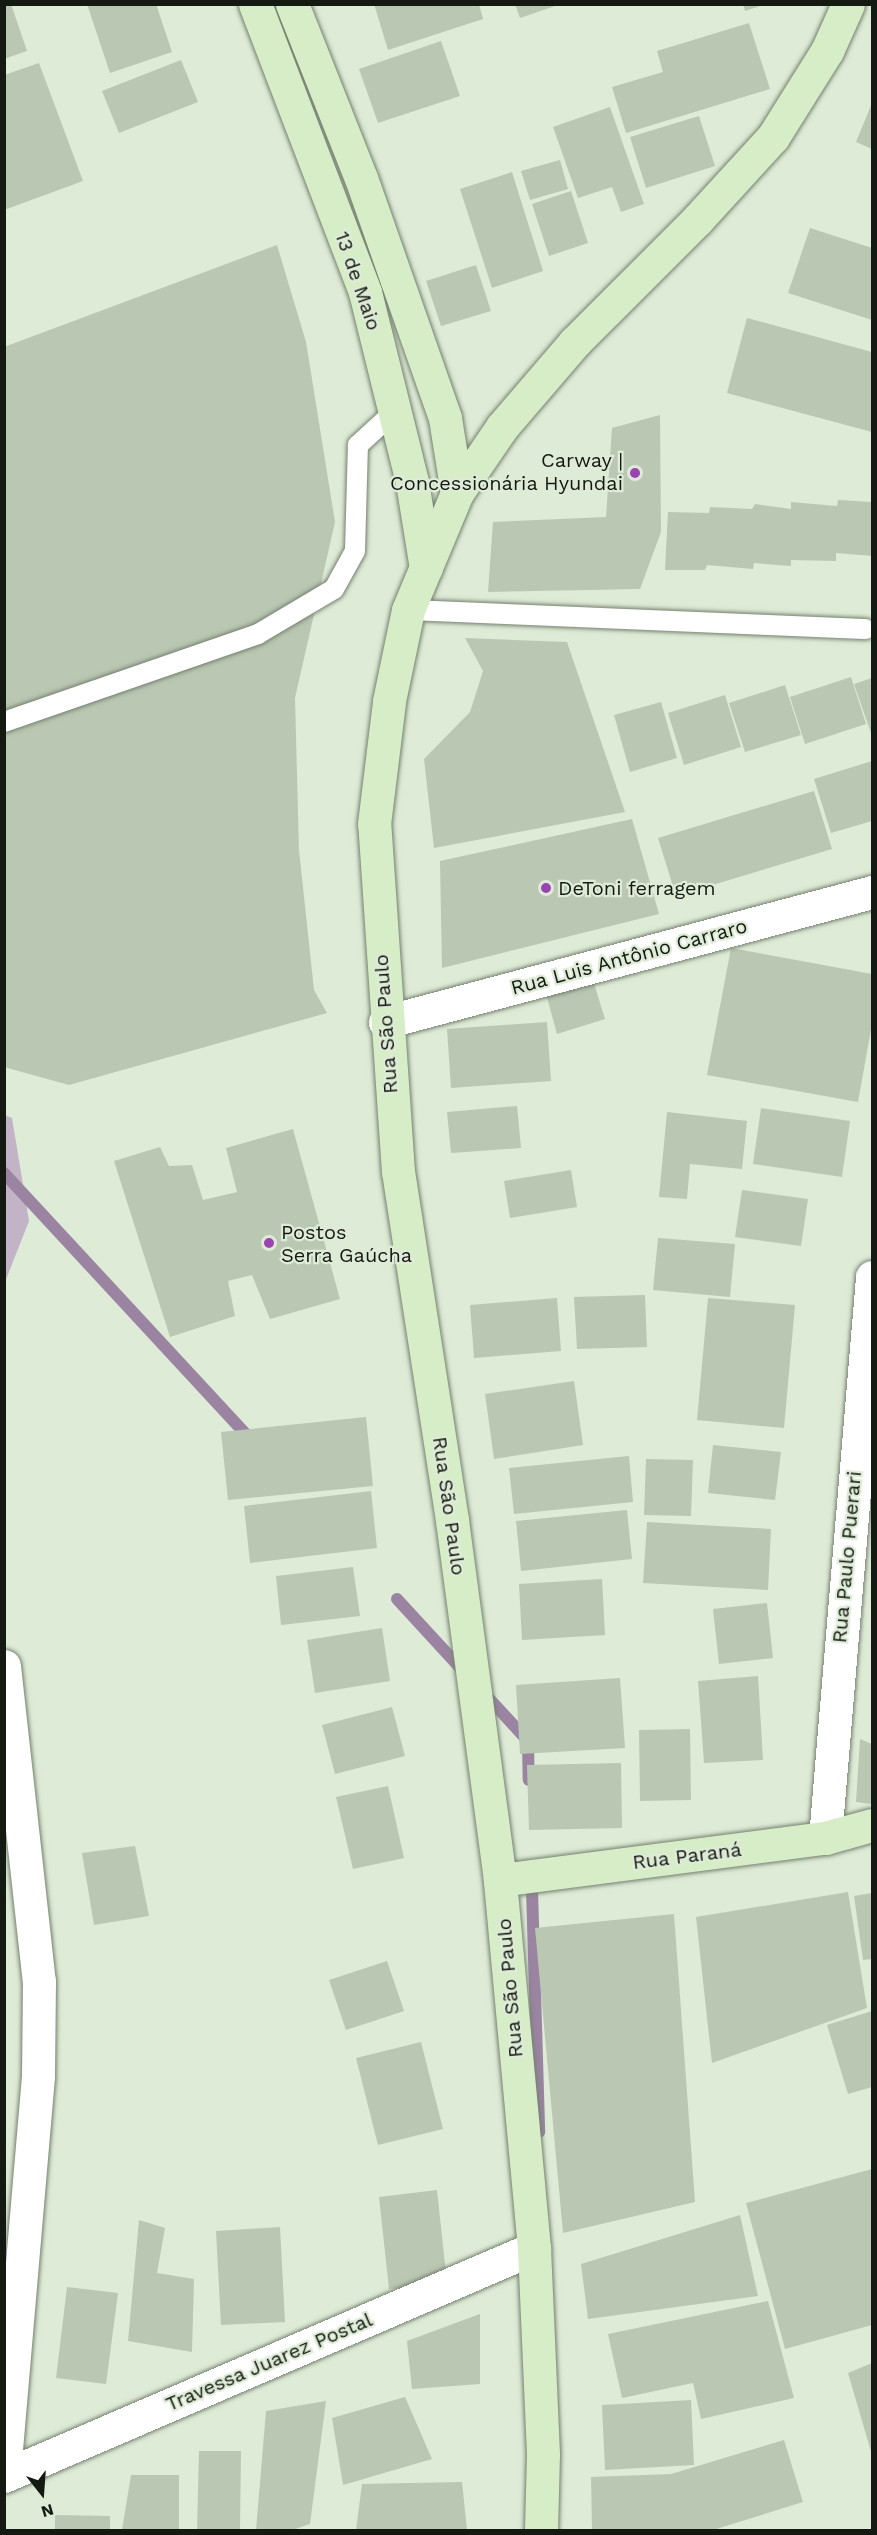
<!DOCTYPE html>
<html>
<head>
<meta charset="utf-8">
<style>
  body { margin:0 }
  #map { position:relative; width:877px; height:2535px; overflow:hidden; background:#deebd7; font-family:"Work Sans",sans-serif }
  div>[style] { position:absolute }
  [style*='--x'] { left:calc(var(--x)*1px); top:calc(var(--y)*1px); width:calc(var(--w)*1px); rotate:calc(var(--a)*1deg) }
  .green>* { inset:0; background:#c2b3c7 }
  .stream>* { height:12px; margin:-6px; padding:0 6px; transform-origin:6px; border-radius:6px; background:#9b84a2 }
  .building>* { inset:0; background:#bac7b3 }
  .roads { filter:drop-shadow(0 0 2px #75816f) drop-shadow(0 0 2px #75816f) }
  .lane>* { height:20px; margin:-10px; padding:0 10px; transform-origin:10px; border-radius:10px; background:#fff }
  .street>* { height:33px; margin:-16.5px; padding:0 16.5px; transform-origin:16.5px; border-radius:16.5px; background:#fff }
  .secondary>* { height:33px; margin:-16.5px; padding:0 16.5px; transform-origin:16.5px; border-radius:16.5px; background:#d6edc7 }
  .dots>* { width:16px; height:16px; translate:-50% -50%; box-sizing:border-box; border:3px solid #deebd7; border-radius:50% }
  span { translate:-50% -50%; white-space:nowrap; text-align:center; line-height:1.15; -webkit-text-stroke:4.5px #deebd7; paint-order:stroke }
  .street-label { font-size:20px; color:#141912 }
  .poi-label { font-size:20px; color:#141912 }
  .right { translate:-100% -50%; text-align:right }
  .left { translate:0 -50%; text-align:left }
  .frame { position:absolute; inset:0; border:6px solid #141912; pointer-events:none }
  .north { position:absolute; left:12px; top:2463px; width:60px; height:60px; -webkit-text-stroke:4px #deebd7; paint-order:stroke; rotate:163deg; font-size:16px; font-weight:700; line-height:24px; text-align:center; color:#141912 }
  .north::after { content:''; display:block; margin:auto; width:21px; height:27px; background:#141912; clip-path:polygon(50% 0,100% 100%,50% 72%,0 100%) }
</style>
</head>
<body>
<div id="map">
  <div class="green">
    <div style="clip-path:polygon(5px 1115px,12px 1118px,29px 1221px,5px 1282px)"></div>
  </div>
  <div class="stream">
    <div style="--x:4;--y:1173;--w:365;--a:47.2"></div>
    <div style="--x:397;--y:1599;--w:100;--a:47.4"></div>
    <div style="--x:483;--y:1692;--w:67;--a:47.4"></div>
    <div style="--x:528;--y:1741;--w:39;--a:89"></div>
    <div style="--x:532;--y:1890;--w:242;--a:88.3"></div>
  </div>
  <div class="building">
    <div style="clip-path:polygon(4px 4px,11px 4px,27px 51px,4px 59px)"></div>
    <div style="clip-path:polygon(87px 4px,156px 4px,172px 52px,110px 73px)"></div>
    <div style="clip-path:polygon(374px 4px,479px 4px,483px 19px,388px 50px)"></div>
    <div style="clip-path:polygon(515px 4px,558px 4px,558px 5px,520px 18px)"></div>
    <div style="clip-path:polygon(743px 4px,763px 4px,763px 5px,745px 11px)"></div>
    <div style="clip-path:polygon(749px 23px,770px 89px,626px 133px,612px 87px,663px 72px,657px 51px)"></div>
    <div style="clip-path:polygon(441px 41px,460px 96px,378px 123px,359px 69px)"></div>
    <div style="clip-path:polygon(181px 60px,198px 102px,119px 133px,102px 91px)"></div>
    <div style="clip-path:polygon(39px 63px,83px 181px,4px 210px,4px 75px)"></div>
    <div style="clip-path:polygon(872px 103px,872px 149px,856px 142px)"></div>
    <div style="clip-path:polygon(610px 107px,644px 204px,621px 212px,612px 187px,578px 198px,553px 127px)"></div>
    <div style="clip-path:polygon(699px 116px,715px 166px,646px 188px,630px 137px)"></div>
    <div style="clip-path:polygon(560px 160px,568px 189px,530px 200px,521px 171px)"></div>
    <div style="clip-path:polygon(512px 172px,543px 271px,492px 288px,460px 189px)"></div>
    <div style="clip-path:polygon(571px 191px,588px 243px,549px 256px,532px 204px)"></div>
    <div style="clip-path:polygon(810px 228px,872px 248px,872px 320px,788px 293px)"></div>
    <div style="clip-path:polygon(277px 245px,306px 342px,335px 522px,295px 698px,299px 850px,314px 990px,327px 1013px,69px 1085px,4px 1067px,4px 347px)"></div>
    <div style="clip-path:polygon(476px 265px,491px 311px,441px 326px,426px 281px)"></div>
    <div style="clip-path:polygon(747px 318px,872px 352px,872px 432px,727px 393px)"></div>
    <div style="clip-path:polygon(660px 415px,661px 532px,640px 589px,488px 592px,493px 522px,606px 517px,612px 428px)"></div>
    <div style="clip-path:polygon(838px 500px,872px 502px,872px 556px,836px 553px,836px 561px,791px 560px,791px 566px,754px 563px,753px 569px,707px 565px,705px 570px,665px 570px,668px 512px,709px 513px,710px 507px,752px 509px,755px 504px,791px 509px,791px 502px,837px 506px)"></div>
    <div style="clip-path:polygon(465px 638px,567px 642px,625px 812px,434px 848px,424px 759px,470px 712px,483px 671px)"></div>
    <div style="clip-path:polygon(851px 677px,866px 724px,805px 744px,790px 697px)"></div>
    <div style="clip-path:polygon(872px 678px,872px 732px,871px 733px,854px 684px)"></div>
    <div style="clip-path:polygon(785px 685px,801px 735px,745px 752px,729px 703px)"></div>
    <div style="clip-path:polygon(725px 695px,741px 747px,684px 765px,668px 713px)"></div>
    <div style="clip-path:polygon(661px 702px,677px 758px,630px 772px,614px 715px)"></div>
    <div style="clip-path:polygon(872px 761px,872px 821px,831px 833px,814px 779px)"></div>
    <div style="clip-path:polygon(814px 791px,832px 849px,676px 896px,658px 838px)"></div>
    <div style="clip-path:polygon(632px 819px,659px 914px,442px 968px,440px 861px)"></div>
    <div style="clip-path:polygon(731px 948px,872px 974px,872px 1024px,858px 1102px,707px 1075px)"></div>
    <div style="clip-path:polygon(592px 977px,605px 1019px,557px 1034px,545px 990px)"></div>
    <div style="clip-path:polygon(547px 1022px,551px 1081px,451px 1088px,447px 1029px)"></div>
    <div style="clip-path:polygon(517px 1106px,521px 1148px,451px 1153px,447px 1112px)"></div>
    <div style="clip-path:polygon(761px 1108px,850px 1121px,842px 1177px,753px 1164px)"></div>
    <div style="clip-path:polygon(667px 1112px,747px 1121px,742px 1169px,690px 1164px,687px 1199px,659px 1197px)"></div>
    <div style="clip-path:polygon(293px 1129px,340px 1299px,270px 1319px,252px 1275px,228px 1281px,235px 1316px,170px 1337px,114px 1161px,160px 1147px,169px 1166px,192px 1165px,203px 1200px,237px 1192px,226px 1148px)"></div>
    <div style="clip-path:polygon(571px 1170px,577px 1207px,510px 1218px,504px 1181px)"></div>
    <div style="clip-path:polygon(742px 1190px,808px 1199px,801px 1246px,735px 1237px)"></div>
    <div style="clip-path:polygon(658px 1238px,735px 1244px,730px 1297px,653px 1290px)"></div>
    <div style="clip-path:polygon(645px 1295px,647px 1347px,577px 1349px,574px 1297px)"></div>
    <div style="clip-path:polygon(557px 1298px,561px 1351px,474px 1358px,470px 1305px)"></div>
    <div style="clip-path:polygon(708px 1298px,795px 1305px,784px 1428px,697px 1420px)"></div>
    <div style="clip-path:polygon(574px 1381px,583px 1445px,494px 1459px,485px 1394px)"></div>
    <div style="clip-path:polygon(366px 1417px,373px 1486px,228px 1500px,221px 1432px)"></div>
    <div style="clip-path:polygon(713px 1445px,781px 1452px,775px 1500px,708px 1493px)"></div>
    <div style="clip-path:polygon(629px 1456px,633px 1502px,514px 1514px,509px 1468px)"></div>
    <div style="clip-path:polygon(646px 1459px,693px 1460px,691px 1516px,644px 1515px)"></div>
    <div style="clip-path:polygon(371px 1491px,377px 1548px,250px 1563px,244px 1506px)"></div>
    <div style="clip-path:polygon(627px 1510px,632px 1559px,521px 1571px,516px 1521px)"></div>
    <div style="clip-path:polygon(647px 1522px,771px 1529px,768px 1590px,643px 1583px)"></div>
    <div style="clip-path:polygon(353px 1567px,360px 1616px,281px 1625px,276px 1576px)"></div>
    <div style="clip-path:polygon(602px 1579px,605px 1635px,522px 1640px,519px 1584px)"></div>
    <div style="clip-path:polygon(767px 1603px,773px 1658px,719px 1664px,713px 1609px)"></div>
    <div style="clip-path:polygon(382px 1628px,390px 1681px,315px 1693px,307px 1640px)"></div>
    <div style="clip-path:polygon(758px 1676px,763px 1760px,704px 1763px,698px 1681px)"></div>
    <div style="clip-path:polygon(620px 1678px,625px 1748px,520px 1754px,516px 1685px)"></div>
    <div style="clip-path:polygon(392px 1707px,405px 1756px,335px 1774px,322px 1725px)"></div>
    <div style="clip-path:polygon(690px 1729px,691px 1800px,640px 1801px,639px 1730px)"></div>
    <div style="clip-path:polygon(860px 1739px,872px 1744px,872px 1804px,856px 1802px)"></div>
    <div style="clip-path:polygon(621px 1763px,622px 1828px,529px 1830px,527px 1765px)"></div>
    <div style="clip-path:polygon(388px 1786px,404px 1858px,353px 1869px,336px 1797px)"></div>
    <div style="clip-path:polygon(135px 1846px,149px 1916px,94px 1925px,82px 1853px)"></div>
    <div style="clip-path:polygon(848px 1892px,867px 2008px,712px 2063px,696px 1917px)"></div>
    <div style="clip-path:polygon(872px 1893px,872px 1959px,863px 1960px,854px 1896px)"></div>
    <div style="clip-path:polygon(674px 1914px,695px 2202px,563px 2233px,535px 1928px)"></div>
    <div style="clip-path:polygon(387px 1961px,404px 2011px,346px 2030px,329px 1980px)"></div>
    <div style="clip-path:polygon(872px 2011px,872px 2087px,848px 2094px,827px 2025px)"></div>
    <div style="clip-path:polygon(421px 2042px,443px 2129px,378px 2145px,356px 2058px)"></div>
    <div style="clip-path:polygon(872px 2169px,872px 2325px,785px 2349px,746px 2203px)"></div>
    <div style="clip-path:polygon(437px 2190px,447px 2283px,389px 2289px,379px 2197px)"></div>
    <div style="clip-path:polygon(740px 2215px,758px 2296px,588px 2319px,581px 2264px)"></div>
    <div style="clip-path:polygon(139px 2220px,165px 2228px,157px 2273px,194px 2279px,192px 2352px,128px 2341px)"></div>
    <div style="clip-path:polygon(280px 2227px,285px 2322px,221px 2325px,216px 2231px)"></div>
    <div style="clip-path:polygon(67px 2287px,118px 2293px,106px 2384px,56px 2378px)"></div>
    <div style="clip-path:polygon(768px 2301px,794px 2398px,701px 2419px,693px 2383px,622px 2398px,608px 2334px)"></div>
    <div style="clip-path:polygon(480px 2314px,480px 2384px,412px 2389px,407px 2341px)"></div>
    <div style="clip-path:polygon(872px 2363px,872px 2455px,848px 2373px)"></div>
    <div style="clip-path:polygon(405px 2397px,432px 2459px,343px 2485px,332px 2418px)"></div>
    <div style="clip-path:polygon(691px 2400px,694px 2465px,605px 2470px,602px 2405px)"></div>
    <div style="clip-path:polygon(326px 2401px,310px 2524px,292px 2530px,256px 2530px,266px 2411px)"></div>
    <div style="clip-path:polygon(784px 2440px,803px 2502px,713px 2530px,592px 2530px,591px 2477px,671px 2474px)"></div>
    <div style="clip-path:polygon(199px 2451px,241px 2451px,240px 2530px,197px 2530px)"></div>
    <div style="clip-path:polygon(131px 2475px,179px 2475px,179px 2530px,122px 2530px)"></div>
    <div style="clip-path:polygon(462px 2482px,467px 2530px,356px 2530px,362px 2484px)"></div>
    <div style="clip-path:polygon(55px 2515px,110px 2516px,110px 2530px,55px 2530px)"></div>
  </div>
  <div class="roads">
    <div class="lane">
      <div style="--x:408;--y:610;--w:458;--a:2.4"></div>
      <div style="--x:4;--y:722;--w:269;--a:-19.1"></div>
      <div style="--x:258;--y:634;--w:88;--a:-30.6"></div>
      <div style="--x:334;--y:589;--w:43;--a:-61.1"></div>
      <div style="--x:355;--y:551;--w:106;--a:-88.4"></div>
      <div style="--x:358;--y:445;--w:52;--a:-42.6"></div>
    </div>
    <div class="street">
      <div style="--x:385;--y:1022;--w:504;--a:-14.95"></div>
      <div style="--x:4;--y:1666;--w:317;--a:83.7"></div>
      <div style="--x:39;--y:1981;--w:95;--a:90.6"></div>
      <div style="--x:38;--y:2076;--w:401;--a:94.9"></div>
      <div style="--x:825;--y:1838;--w:563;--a:-85.21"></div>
      <div style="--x:4;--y:2476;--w:577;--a:-23.28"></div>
    </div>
    <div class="secondary">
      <div style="--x:255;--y:4;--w:308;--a:69.1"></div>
      <div style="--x:365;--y:292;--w:196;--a:76.1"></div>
      <div style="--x:412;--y:482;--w:87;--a:80.8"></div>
      <div style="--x:292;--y:4;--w:187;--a:68.4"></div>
      <div style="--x:361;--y:178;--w:254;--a:70.7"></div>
      <div style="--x:445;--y:418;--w:76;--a:80.9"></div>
      <div style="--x:500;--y:1880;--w:328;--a:-7.4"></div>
      <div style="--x:825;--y:1838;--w:49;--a:-15.5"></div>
      <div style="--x:541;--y:2530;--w:76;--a:-88.5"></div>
      <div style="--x:543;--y:2454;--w:206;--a:-92.5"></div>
      <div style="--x:534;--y:2248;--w:370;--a:-95.3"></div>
      <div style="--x:500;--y:1880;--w:363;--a:-97.6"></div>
      <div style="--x:452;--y:1520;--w:352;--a:-98.8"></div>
      <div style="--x:398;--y:1172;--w:349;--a:-93.9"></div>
      <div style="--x:374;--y:824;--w:124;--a:-83"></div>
      <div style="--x:389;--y:701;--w:93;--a:-78.2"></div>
      <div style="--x:408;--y:610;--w:127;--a:-67.3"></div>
      <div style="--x:457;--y:493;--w:80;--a:-55.7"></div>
      <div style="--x:502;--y:427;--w:111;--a:-49.4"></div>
      <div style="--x:574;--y:343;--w:174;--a:-45"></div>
      <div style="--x:697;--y:220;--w:113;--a:-47.5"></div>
      <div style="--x:773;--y:137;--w:102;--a:-57.9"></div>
      <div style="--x:827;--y:51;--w:51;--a:-65.9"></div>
    </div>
  </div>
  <div class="dots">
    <div style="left:635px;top:473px;background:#9944b1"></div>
    <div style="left:546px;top:888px;background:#9944b1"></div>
    <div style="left:269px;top:1243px;background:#9944b1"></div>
  </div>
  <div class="street-label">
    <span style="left:358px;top:281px;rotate:71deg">13 de Maio</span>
    <span style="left:629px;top:957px;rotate:-15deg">Rua Luis Antônio Carraro</span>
    <span style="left:386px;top:1024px;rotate:-94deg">Rua São Paulo</span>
    <span style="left:449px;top:1506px;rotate:82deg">Rua São Paulo</span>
    <span style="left:847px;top:1557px;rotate:-85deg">Rua Paulo Puerari</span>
    <span style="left:687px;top:1856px;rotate:-7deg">Rua Paraná</span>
    <span style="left:510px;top:1988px;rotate:-95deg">Rua São Paulo</span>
    <span style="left:269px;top:2362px;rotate:-23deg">Travessa Juarez Postal</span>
  </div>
  <div class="poi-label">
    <span class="right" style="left:623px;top:472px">Carway |<br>Concessionária Hyundai</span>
    <span class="left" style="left:558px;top:888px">DeToni ferragem</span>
    <span class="left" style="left:281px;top:1244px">Postos<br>Serra Gaúcha</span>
  </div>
  <div class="frame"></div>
  <div class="north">N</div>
</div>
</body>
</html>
